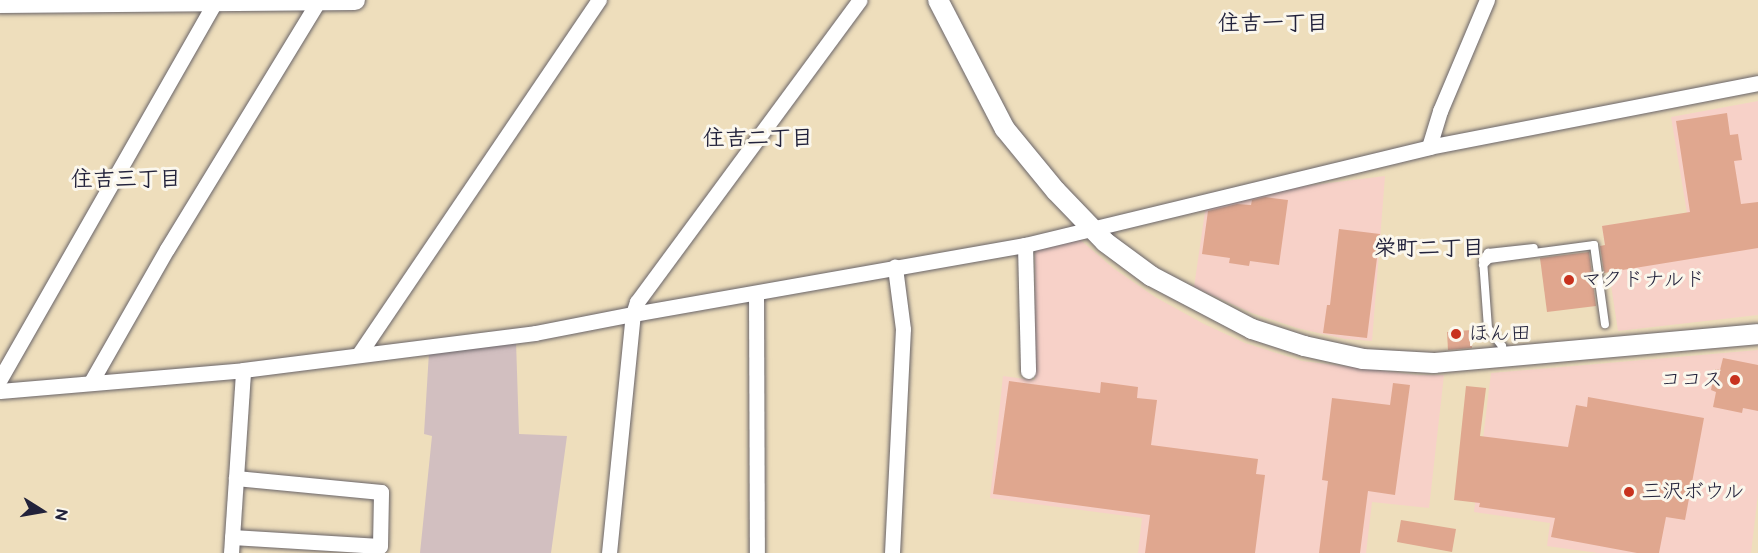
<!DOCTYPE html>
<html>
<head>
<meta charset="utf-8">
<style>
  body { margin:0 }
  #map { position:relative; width:1758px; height:553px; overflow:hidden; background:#eedebc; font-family:"Balsamiq Sans","Klee One",sans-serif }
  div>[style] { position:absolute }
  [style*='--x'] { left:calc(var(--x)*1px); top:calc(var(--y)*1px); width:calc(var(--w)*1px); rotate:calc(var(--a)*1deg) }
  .built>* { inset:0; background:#f7d1c8 }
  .industrial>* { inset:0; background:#d2bfc0 }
  .building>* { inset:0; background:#e0a78f }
  .roads { filter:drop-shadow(0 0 2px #696468) drop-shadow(0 0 2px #696468) }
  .service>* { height:8px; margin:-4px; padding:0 4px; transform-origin:4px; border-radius:4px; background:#fff }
  .minor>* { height:15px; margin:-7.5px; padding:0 7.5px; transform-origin:7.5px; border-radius:7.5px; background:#fff }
  .tertiary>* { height:20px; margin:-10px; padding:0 10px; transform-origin:10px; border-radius:10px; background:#fff }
  .dots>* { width:16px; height:16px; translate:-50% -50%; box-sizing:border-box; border:3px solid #fbf7ec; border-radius:50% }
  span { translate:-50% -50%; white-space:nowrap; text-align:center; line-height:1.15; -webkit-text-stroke:6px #fbf7ec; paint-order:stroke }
  .poi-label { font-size:21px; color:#22223b }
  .left { translate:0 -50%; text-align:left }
  .right { translate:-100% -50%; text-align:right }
  .neighbourhood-label { font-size:22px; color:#22223b; font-weight:700 }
  .north { position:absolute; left:12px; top:481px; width:60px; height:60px; -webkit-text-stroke:4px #fbf7ec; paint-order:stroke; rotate:101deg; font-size:16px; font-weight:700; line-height:24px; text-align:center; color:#22223b }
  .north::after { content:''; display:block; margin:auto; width:21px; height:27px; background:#22223b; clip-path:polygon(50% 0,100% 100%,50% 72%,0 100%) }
</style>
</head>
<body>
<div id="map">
  <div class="built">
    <div style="clip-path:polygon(1758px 101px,1758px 315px,1618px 331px,1602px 226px,1687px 213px,1671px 117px)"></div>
    <div style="clip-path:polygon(1385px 176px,1372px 341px,1345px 339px,1297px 328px,1252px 313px,1194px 287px,1207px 198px)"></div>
    <div style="clip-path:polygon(1077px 237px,1113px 268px,1155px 297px,1204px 324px,1245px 343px,1302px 361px,1418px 375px,1444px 375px,1429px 508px,1372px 502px,1366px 553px,1138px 553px,1142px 518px,990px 498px,1003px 376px,1035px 380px,1035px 245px)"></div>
    <div style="clip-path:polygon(1758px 350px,1758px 494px,1751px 553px,1598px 553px,1547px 546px,1550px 523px,1474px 512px,1491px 373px)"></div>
  </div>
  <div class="industrial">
    <div style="clip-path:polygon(516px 341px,519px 434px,567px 436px,551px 553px,420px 553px,432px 436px,424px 434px,429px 352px)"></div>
  </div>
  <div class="building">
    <div style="clip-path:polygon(1727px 113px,1730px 135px,1738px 134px,1742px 160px,1734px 161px,1741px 204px,1758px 202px,1758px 248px,1604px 273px,1600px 246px,1605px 245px,1602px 226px,1690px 212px,1676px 121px)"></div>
    <div style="clip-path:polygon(1265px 197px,1288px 200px,1279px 265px,1250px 261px,1249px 266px,1229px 263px,1230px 258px,1202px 254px,1208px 211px,1237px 204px,1251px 205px,1252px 200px)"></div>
    <div style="clip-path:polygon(1339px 229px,1380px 234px,1367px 338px,1323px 333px,1327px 305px,1330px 305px)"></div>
    <div style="clip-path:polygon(1589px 252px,1596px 306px,1547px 312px,1540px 258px)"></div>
    <div style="clip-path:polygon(1471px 330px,1472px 348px,1448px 350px,1447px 332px)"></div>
    <div style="clip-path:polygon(1723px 358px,1758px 365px,1758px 411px,1743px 408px,1742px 413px,1713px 407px,1716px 392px,1711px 390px,1715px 369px,1720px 370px)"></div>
    <div style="clip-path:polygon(1009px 381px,1100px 393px,1101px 382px,1138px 387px,1137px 398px,1157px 400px,1151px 445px,1258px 459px,1256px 474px,1265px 475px,1255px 553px,1145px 553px,1150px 515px,993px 494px)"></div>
    <div style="clip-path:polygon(1393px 383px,1410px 385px,1395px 495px,1368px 491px,1360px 553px,1319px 553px,1328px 481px,1322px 480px,1332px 398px,1390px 405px)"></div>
    <div style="clip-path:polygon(1466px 386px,1486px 388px,1480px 436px,1568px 447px,1576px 405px,1587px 407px,1588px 397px,1704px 418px,1685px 520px,1666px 517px,1659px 553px,1637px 553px,1551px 537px,1555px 518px,1479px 507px,1480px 503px,1454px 500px)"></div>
    <div style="clip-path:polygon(1401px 520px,1456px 529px,1452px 552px,1397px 542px)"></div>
  </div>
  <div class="roads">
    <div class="service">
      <div style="--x:1483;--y:265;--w:8;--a:-45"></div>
      <div style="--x:1489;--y:259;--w:106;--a:-7.6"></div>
      <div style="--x:1594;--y:245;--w:80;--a:82.1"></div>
      <div style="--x:1503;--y:356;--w:10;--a:-96"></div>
      <div style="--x:1502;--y:346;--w:23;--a:-128"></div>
      <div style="--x:1488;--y:328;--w:68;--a:-94.2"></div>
      <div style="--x:1483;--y:260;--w:9;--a:-54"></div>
      <div style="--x:1488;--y:253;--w:46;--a:-6.2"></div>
    </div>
    <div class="minor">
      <div style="--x:1429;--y:147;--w:38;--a:-73"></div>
      <div style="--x:1440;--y:111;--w:121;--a:-67.1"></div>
      <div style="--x:1025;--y:245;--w:126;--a:88.6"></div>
      <div style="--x:756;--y:293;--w:260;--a:89.8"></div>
      <div style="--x:359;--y:354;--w:428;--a:-55.9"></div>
      <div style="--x:0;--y:379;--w:435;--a:-60.3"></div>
      <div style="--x:91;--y:382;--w:153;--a:-60.3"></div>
      <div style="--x:167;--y:249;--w:292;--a:-58.6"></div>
      <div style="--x:0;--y:391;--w:244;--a:-4.9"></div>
      <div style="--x:243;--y:370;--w:294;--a:-7.2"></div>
      <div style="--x:535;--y:333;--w:100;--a:-11"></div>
      <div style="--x:633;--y:314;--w:398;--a:-10"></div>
      <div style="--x:1025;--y:245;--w:416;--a:-13.6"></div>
      <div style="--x:1429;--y:147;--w:335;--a:-11"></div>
      <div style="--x:232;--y:537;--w:148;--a:3.5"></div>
      <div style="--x:380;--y:546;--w:54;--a:-88.9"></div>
      <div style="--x:381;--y:492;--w:146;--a:-174.5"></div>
      <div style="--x:231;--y:553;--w:183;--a:-86.2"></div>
      <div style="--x:609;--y:553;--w:240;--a:-84.3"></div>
      <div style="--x:633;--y:314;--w:13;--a:-72"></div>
      <div style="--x:637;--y:302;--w:375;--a:-53.6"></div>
      <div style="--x:892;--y:553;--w:224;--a:-87.2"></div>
      <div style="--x:903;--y:329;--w:63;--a:-97.4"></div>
    </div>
    <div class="tertiary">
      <div style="--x:938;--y:0;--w:145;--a:62.6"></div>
      <div style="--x:1005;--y:129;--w:80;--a:50.6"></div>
      <div style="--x:1056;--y:191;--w:71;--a:46.1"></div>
      <div style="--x:1105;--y:242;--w:57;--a:36.5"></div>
      <div style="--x:1151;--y:276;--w:114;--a:27.7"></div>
      <div style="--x:1252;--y:329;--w:55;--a:18.1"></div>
      <div style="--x:1304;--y:346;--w:60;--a:12.4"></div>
      <div style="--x:1363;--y:359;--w:71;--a:3.2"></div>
      <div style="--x:1434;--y:363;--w:325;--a:-5.1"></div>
      <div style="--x:0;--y:3;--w:355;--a:-0.5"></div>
    </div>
  </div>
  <div class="dots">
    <div style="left:1569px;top:280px;background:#c8321e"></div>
    <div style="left:1456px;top:334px;background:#c8321e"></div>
    <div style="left:1735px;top:380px;background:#c8321e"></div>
    <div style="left:1629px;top:492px;background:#c8321e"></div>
  </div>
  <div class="poi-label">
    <span class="left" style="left:1581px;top:280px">マクドナルド</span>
    <span class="left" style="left:1468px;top:334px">ほん田</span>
    <span class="right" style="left:1723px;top:380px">ココス</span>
    <span class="left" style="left:1641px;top:492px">三沢ボウル</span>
  </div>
  <div class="neighbourhood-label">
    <span style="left:1273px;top:24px">住吉一丁目</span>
    <span style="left:758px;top:139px">住吉二丁目</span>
    <span style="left:126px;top:180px">住吉三丁目</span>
    <span style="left:1429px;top:249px">栄町二丁目</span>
  </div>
  <div class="north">N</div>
</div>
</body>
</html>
